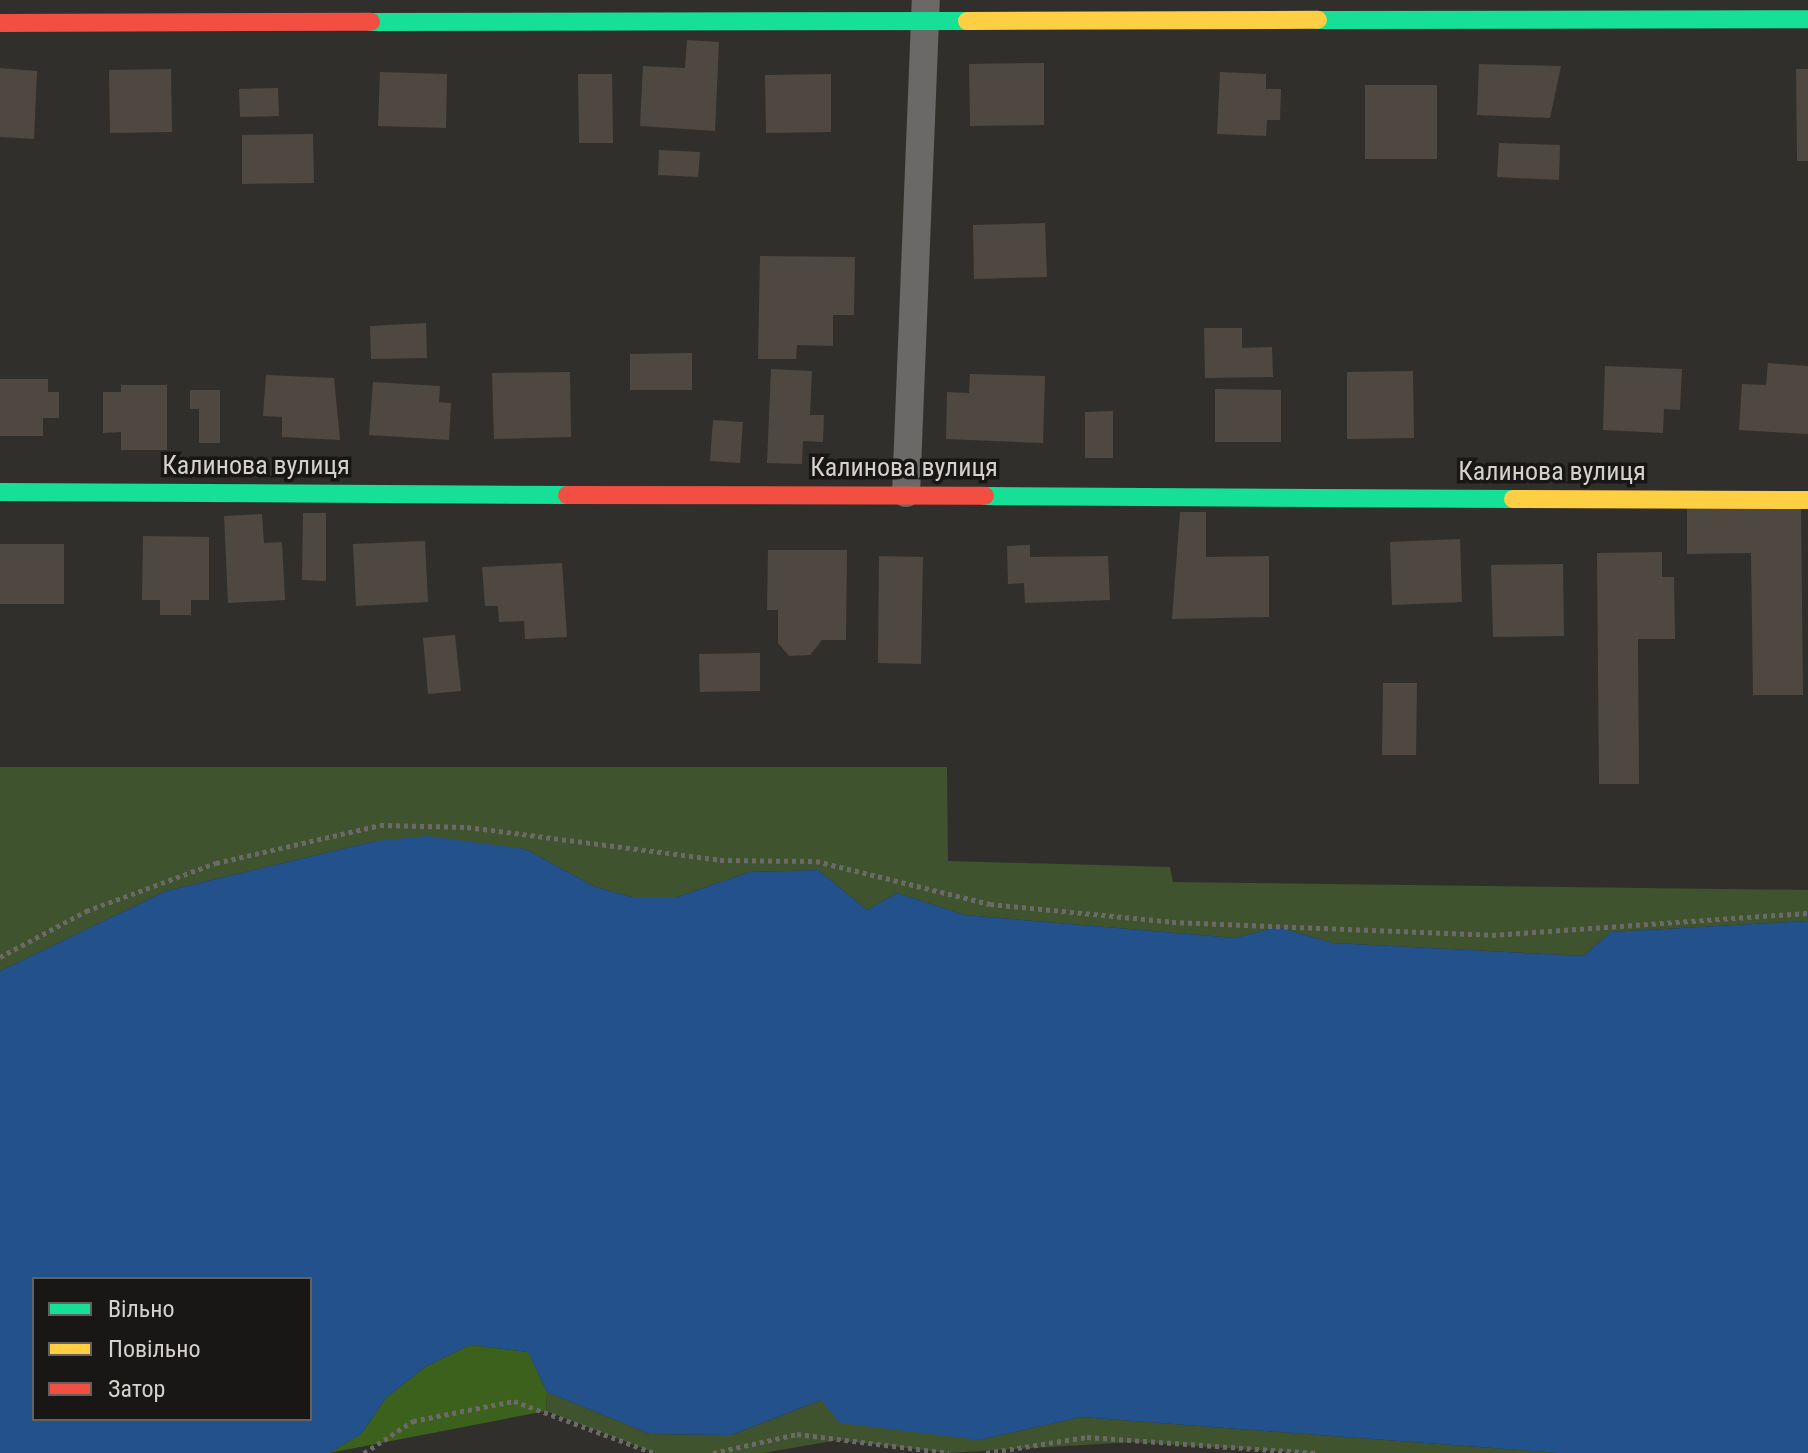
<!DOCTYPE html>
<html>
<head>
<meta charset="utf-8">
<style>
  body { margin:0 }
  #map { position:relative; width:1808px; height:1453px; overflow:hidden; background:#312f2c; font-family:"Roboto Condensed",sans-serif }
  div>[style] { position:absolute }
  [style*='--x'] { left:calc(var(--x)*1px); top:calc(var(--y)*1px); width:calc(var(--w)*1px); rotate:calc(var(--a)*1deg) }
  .green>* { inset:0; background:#3e532e }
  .forest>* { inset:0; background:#3c611c }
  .water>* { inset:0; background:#23518c }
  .building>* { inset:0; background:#4f4840 }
  .path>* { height:5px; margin-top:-2.5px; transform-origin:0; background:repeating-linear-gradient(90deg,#6c6a68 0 4px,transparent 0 8px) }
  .street>* { height:28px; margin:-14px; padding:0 14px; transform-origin:14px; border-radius:14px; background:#6b6967 }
  .fast>* { height:18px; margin:-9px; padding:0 9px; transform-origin:9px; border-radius:9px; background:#16e098 }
  .slow>* { height:18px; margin:-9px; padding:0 9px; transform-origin:9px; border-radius:9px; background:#ffcf43 }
  .jam>* { height:18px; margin:-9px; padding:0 9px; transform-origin:9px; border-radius:9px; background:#f24e42 }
  span { translate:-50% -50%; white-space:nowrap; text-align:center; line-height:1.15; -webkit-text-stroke:7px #191715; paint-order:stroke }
  .street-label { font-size:26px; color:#d4d1ce }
  .legend { position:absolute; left:32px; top:1277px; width:280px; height:144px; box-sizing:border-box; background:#191715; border:2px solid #64615f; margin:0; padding:10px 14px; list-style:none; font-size:24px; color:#d4d1ce }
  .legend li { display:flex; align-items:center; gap:16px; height:40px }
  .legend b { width:40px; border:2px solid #64615f }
</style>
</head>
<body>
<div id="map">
  <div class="green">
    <div style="clip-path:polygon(0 767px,947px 767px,948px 861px,1170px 867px,1173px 882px,1808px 890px,1808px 921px,1611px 932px,1583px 956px,1333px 943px,1277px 927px,1235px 938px,964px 915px,897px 893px,867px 910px,818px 870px,750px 872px,677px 897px,632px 897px,595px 887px,525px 849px,376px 841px,166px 891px,0 971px)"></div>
    <div style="clip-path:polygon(547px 1392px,650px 1434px,731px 1435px,821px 1400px,979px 1440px,1081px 1417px,1558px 1453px,1303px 1453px,1133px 1442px,948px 1453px,838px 1440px,763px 1453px,655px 1453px,546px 1411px)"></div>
  </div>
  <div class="forest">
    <div style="clip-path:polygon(470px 1345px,528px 1352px,547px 1392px,546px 1411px,329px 1453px,361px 1434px,386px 1398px,425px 1367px)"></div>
  </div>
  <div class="water">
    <div style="clip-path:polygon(evenodd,427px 836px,525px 849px,595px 887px,632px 897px,677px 897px,750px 872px,818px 870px,867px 910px,897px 893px,964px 915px,1235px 938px,1277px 927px,1333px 943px,1583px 956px,1611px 932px,1808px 921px,1808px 1453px,1558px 1453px,1081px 1417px,979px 1440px,840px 1423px,821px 1400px,731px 1435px,650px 1434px,547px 1392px,528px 1352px,470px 1345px,425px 1367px,386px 1398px,361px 1434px,329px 1453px,0 1453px,0 971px,166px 891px,376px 841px,427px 836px,34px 1279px,310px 1279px,310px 1419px,34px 1419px,34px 1279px)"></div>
  </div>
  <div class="building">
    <div style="clip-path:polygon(687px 40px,719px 42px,715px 131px,640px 126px,643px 66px,685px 68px)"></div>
    <div style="clip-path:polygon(1044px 63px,1044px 125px,970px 126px,969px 64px)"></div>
    <div style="clip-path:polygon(1479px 64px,1561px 66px,1550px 118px,1477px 115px)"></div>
    <div style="clip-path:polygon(0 68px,37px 71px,34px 139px,0 137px)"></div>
    <div style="clip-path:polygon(171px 69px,172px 132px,110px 133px,109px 70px)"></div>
    <div style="clip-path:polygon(1796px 69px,1808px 69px,1808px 161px,1797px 161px)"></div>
    <div style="clip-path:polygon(380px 72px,447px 74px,446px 128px,378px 126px)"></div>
    <div style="clip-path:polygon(1220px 72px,1266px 74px,1266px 89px,1281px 89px,1280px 120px,1267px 120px,1266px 136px,1217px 134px)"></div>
    <div style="clip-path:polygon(578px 74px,612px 74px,613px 143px,579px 143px)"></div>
    <div style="clip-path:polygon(831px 74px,831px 132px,766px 133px,765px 75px)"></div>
    <div style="clip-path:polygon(1365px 85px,1437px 85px,1437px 159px,1365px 159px)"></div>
    <div style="clip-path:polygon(278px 88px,279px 116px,240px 117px,239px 89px)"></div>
    <div style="clip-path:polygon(313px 134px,314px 183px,242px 184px,242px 135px)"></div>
    <div style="clip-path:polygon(1499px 143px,1560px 145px,1559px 180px,1497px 177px)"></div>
    <div style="clip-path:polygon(659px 150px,700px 152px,698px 177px,658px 175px)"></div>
    <div style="clip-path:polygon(1045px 223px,1047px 277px,974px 279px,973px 225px)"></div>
    <div style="clip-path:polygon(760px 256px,855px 257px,854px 315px,833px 315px,833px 346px,797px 345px,796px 359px,758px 359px)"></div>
    <div style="clip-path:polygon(426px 323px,427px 358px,371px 359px,370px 326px)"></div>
    <div style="clip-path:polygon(1204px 328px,1242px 328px,1242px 348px,1272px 347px,1273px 377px,1205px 378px)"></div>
    <div style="clip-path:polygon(692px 353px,692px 390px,630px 390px,630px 354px)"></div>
    <div style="clip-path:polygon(1768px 363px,1808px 366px,1808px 434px,1739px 430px,1742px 384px,1766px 385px)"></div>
    <div style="clip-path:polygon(1605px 366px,1682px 369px,1680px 410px,1664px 409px,1663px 433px,1603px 430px)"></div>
    <div style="clip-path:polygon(771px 369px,812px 371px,810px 415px,824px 415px,823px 442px,803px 441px,802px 464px,767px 463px)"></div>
    <div style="clip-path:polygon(1413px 371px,1414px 438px,1347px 439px,1347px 372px)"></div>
    <div style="clip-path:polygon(570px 372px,571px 437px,494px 439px,492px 373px)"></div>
    <div style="clip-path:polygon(970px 374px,1045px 376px,1043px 443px,946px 439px,947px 392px,969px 393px)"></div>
    <div style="clip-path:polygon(266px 375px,334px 378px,340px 440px,282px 437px,282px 417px,263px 416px)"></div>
    <div style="clip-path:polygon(0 379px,48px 379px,48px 392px,59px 392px,59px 418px,43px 418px,43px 436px,0 436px)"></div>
    <div style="clip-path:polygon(373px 382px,440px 386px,439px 402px,451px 403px,449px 440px,369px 435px)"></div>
    <div style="clip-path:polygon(121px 385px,167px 385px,167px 450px,121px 450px,121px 432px,103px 433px,103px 392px,121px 392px)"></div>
    <div style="clip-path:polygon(1215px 389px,1281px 390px,1281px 442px,1215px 442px)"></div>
    <div style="clip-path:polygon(190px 390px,220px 390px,220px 443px,199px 443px,199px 409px,190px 409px)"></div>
    <div style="clip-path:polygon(1113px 411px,1113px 458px,1085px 458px,1085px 412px)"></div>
    <div style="clip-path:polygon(713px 420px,743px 422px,740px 463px,710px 461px)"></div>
    <div style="clip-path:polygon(1801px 507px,1803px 695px,1753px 695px,1751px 553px,1687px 554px,1687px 508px)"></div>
    <div style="clip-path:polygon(1180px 512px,1206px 512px,1206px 557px,1269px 556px,1269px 617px,1172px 619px)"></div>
    <div style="clip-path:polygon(303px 513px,326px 513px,326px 581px,302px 580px)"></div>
    <div style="clip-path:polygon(262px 514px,264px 543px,282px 542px,285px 600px,228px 603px,224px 516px)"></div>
    <div style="clip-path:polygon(143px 536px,209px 537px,209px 600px,191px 600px,191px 615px,160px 615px,160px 600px,142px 600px)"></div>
    <div style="clip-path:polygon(1460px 539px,1462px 602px,1392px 605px,1390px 542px)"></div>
    <div style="clip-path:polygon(425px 541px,428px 602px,356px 606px,353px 544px)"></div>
    <div style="clip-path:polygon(0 544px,64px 544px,64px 604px,0 604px)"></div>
    <div style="clip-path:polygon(1030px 545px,1030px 557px,1108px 556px,1110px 600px,1025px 603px,1024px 583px,1008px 584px,1007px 546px)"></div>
    <div style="clip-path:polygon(768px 550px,847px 550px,846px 640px,822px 640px,810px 655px,789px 656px,778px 643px,778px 610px,767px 610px)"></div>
    <div style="clip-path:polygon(1662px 552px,1662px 577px,1674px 577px,1675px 639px,1638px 639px,1639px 784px,1599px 784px,1597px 553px)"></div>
    <div style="clip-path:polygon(879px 556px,923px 557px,921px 664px,878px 663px)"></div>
    <div style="clip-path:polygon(562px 563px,567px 637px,525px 639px,524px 621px,499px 622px,498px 606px,485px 606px,482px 567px)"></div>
    <div style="clip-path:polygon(1563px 564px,1564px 636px,1493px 637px,1491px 565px)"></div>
    <div style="clip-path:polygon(455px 635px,461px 691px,428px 694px,423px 638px)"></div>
    <div style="clip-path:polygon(760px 653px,760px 691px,700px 692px,699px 654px)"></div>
    <div style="clip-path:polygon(1383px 683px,1417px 683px,1416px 755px,1382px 755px)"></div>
  </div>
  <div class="path">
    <div style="--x:0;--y:957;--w:98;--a:-28.1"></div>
    <div style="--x:86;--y:911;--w:139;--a:-20.3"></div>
    <div style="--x:216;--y:863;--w:168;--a:-13"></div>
    <div style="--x:380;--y:825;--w:87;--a:1.3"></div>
    <div style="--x:467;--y:827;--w:255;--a:7.4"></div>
    <div style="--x:720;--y:860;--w:96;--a:0.6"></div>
    <div style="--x:816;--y:861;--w:179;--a:13.9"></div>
    <div style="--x:990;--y:904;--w:183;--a:5.6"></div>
    <div style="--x:1172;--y:922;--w:320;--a:2.3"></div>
    <div style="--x:1492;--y:935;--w:317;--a:-4"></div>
    <div style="--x:364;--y:1453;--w:59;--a:-33.1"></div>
    <div style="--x:413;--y:1421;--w:103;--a:-11.2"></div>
    <div style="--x:514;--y:1401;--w:149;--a:20.4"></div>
    <div style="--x:713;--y:1453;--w:86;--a:-12.7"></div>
    <div style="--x:797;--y:1434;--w:153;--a:7.1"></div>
    <div style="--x:986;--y:1453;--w:102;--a:-9"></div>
    <div style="--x:1087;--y:1437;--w:231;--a:4"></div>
  </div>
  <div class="street">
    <div style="--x:906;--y:493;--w:493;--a:-87.7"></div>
  </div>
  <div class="fast">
    <div style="--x:1318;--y:20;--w:490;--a:-0.1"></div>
    <div style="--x:371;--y:22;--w:596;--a:-0.1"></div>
    <div style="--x:0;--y:492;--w:567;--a:0.3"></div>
    <div style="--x:985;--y:496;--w:528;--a:0.33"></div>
  </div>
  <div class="slow">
    <div style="--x:967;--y:21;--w:351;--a:-0.2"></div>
    <div style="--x:1513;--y:499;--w:295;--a:0.2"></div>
  </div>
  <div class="jam">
    <div style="--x:0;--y:23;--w:371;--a:-0.2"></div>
    <div style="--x:567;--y:495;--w:418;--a:0.1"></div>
  </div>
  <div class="street-label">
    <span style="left:256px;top:466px">Калинова вулиця</span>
    <span style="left:904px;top:468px">Калинова вулиця</span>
    <span style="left:1552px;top:472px">Калинова вулиця</span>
  </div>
  <ul class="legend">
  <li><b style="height:10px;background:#16e098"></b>Вільно</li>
  <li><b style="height:10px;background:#ffcf43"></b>Повільно</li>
  <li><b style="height:10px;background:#f24e42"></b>Затор</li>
  </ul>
</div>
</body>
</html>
